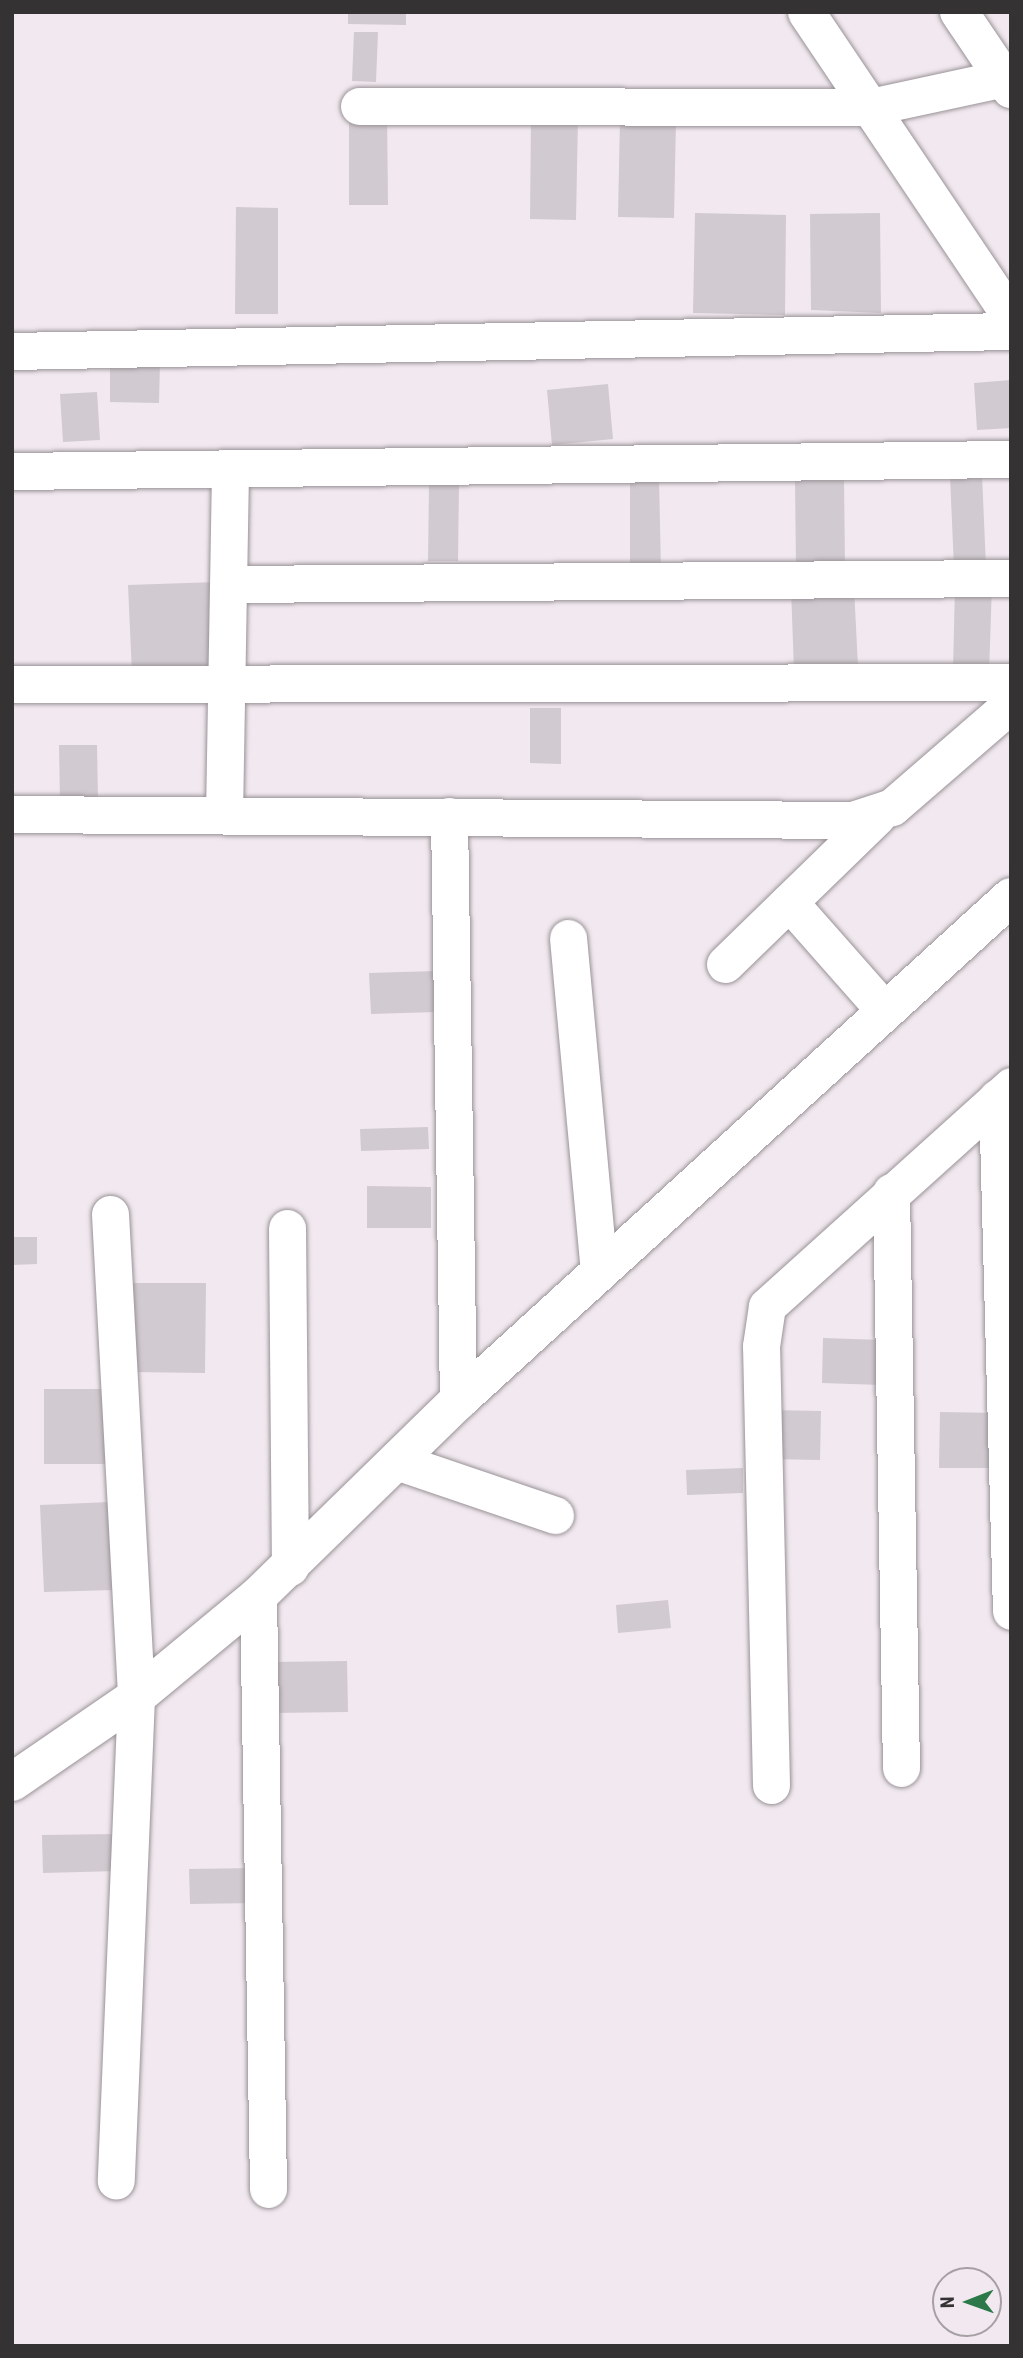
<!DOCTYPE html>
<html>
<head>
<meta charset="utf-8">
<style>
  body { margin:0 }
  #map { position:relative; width:1023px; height:2358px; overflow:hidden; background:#f1e9ef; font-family:"Roboto Condensed",sans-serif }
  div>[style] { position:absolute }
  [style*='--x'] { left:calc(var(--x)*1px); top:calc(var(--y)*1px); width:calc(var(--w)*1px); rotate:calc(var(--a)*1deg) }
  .building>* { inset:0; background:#d1cad0 }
  .roads { filter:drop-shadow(0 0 2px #999297) drop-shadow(0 0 2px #999297) }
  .minor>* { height:37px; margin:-18.5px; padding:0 18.5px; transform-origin:18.5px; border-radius:18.5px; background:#fff }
  .tertiary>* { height:38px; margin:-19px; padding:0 19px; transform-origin:19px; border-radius:19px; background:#fff }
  span { translate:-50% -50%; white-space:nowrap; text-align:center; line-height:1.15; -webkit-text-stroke:6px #f1e9ef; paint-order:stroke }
  .frame { position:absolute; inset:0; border:14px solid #353234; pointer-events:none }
  .north { position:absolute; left:932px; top:2267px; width:70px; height:70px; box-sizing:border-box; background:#f1e9ef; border:2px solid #a6a0a4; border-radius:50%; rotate:269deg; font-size:19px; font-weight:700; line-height:28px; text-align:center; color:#353234 }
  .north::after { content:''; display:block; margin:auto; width:24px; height:32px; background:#2b7949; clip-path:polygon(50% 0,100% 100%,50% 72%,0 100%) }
</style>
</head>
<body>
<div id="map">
  <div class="building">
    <div style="clip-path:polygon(348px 12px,406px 12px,406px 25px,348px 24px)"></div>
    <div style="clip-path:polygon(354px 32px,378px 32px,376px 82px,352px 81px)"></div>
    <div style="clip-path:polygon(387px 110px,388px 205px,349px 205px,349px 111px)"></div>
    <div style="clip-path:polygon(531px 117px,578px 117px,576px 220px,530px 219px)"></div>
    <div style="clip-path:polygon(620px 118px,676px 119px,674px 218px,618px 217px)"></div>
    <div style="clip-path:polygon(236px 207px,278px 208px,278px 314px,235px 314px)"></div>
    <div style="clip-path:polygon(695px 213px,786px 215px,785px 315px,693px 313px)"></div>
    <div style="clip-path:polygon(880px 213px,881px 313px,811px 310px,810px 214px)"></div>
    <div style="clip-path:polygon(110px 361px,160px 362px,159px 403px,110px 402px)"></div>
    <div style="clip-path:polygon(1011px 380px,1011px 428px,977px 430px,974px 383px)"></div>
    <div style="clip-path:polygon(608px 384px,613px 439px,552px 445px,547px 390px)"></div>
    <div style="clip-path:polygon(97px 392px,100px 440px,63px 442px,60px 394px)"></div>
    <div style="clip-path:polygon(982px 475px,986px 567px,954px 568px,950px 476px)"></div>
    <div style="clip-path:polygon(630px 478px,659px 478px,661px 571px,630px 572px)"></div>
    <div style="clip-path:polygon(795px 480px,844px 480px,845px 566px,796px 566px)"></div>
    <div style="clip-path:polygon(429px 484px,459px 484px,458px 561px,428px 561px)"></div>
    <div style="clip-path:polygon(217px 582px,221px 671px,132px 674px,128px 585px)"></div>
    <div style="clip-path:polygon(955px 584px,992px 585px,989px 673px,953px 672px)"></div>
    <div style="clip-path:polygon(854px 587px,858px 667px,794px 670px,791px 589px)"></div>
    <div style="clip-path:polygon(530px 708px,561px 708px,561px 764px,530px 763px)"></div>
    <div style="clip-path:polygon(59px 745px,97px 745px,98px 800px,60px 801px)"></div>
    <div style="clip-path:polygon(435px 971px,436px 1012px,371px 1014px,369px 973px)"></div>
    <div style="clip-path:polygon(428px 1127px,429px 1149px,361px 1151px,360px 1129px)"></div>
    <div style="clip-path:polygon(367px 1186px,431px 1187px,431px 1228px,367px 1228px)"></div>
    <div style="clip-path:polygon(12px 1237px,37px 1237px,37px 1264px,12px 1265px)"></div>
    <div style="clip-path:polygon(131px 1283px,206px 1283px,205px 1373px,130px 1372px)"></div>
    <div style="clip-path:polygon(823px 1338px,882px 1340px,881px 1385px,822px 1383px)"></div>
    <div style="clip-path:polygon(44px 1389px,114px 1389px,114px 1464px,44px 1464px)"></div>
    <div style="clip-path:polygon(769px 1410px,821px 1411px,820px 1460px,768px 1459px)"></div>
    <div style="clip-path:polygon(940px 1412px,998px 1413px,997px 1468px,939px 1468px)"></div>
    <div style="clip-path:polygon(743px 1468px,743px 1493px,687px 1495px,686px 1470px)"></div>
    <div style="clip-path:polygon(110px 1502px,114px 1590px,44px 1592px,40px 1505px)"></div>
    <div style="clip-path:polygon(668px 1600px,671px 1628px,618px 1633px,616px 1605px)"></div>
    <div style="clip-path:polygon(347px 1661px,348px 1712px,273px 1713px,272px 1662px)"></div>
    <div style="clip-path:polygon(118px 1834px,118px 1871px,43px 1873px,42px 1835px)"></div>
    <div style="clip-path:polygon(256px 1868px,257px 1903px,190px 1904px,189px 1869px)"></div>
  </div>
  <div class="roads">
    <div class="minor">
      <div style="--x:806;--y:12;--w:367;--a:56.1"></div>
      <div style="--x:359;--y:106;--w:511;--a:0.11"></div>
      <div style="--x:870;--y:107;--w:137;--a:-12.2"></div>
      <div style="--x:12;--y:351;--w:999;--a:-1.15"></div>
      <div style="--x:12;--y:471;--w:999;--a:-0.69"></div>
      <div style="--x:229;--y:584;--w:782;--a:-0.44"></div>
      <div style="--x:12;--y:684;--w:999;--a:-0.11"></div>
      <div style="--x:12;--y:814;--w:840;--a:0.41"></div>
      <div style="--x:852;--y:820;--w:42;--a:-18"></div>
      <div style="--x:892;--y:807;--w:157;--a:-40.9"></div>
      <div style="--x:224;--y:815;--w:347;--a:-89"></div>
      <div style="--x:449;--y:816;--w:585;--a:89.12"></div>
      <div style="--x:789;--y:902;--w:145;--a:48.6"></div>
      <div style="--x:568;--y:938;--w:335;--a:84.7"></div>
      <div style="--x:725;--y:964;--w:212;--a:-44.2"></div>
      <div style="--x:997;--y:1098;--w:513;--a:88.44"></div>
      <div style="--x:891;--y:1192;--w:576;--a:89.01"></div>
      <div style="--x:110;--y:1214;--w:484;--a:86.9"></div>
      <div style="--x:136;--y:1697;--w:484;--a:92.4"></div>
      <div style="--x:287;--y:1228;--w:339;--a:89.5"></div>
      <div style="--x:396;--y:1461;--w:168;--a:18.8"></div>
      <div style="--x:258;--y:1596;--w:593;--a:89.03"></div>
      <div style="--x:771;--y:1785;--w:439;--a:-91.3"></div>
      <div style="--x:761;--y:1346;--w:40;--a:-81.5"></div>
      <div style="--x:767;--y:1306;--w:329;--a:-42"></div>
    </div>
    <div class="tertiary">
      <div style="--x:959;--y:12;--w:93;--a:56"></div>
      <div style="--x:12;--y:1782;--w:150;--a:-34.4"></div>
      <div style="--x:136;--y:1697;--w:158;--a:-39.6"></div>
      <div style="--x:258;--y:1596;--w:279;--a:-44.3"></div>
      <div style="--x:458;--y:1401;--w:748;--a:-42.35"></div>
    </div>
  </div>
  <div class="frame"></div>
  <div class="north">N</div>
</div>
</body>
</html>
